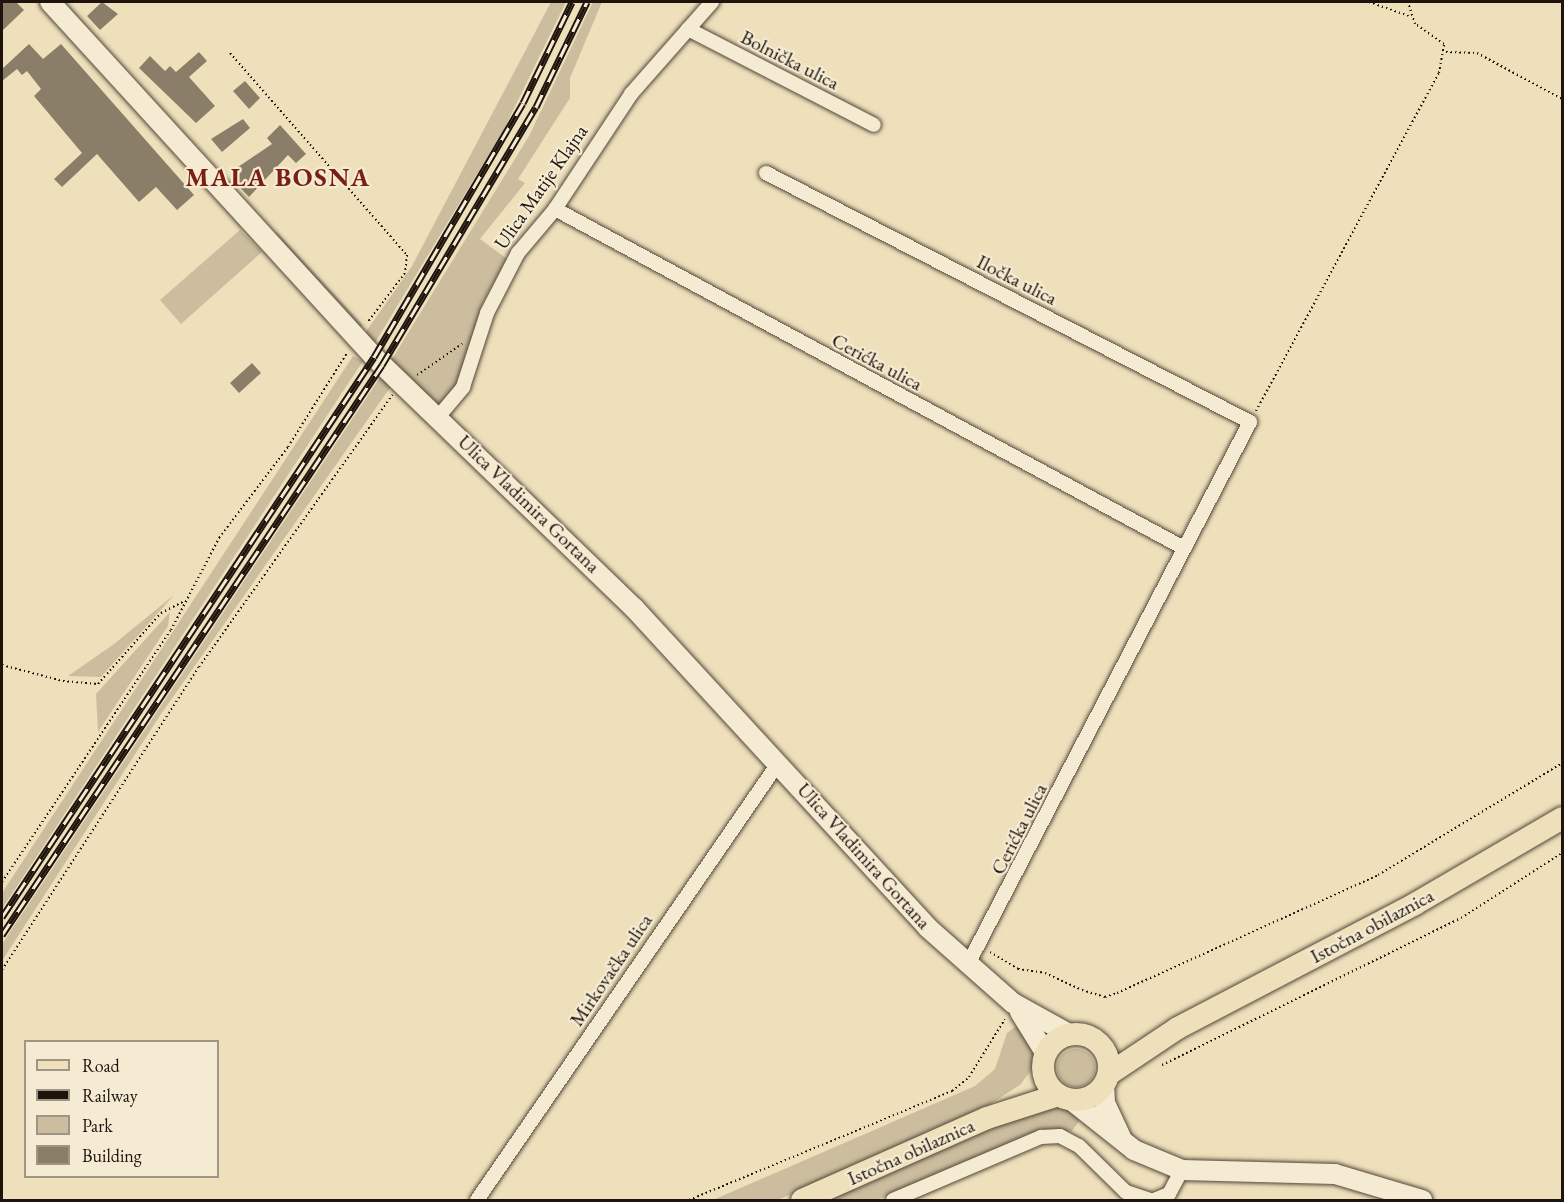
<!DOCTYPE html>
<html>
<head>
<meta charset="utf-8">
<style>
  body { margin:0 }
  #map { position:relative; width:1564px; height:1202px; overflow:hidden; background:#efe0bc; font-family:"EB Garamond",serif }
  div>[style] { position:absolute }
  [style*='--x'] { left:calc(var(--x)*1px); top:calc(var(--y)*1px); width:calc(var(--w)*1px); rotate:calc(var(--a)*1deg) }
  .green>* { inset:0; background:#cbbd9e }
  .round { border-radius:50% }
  .building>* { inset:0; background:#8b7e68 }
  .path>* { height:2px; margin-top:-1px; transform-origin:0; background:repeating-linear-gradient(90deg,#1e140d 0 1.5px,transparent 0 4.5px) }
  .roads { filter:drop-shadow(0 0 2px #524739) drop-shadow(0 0 2px #524739) }
  .minor>* { height:14px; margin:-7px; padding:0 7px; transform-origin:7px; border-radius:7px; background:#f5ebd3 }
  .secondary>* { height:20px; margin:-10px; padding:0 10px; transform-origin:10px; border-radius:10px; background:#f5ebd3 }
  .primary>* { height:22px; margin:-11px; padding:0 11px; transform-origin:11px; border-radius:11px; background:#efe0bc }
  .primary>.ring { margin:-11px; padding:0; box-sizing:content-box; background:none; border:22px solid #efe0bc; border-radius:50% }
  .rail>* { height:7px; margin-top:-3.5px; transform-origin:0; background:repeating-linear-gradient(90deg,#f5ebd3 0 14px,#1e140d 0 28px); box-sizing:border-box; border-block:2px solid #1e140d }
  span { translate:-50% -50%; white-space:nowrap; text-align:center; line-height:1.15; -webkit-text-stroke:4.5px #f5ebd3; paint-order:stroke }
  .street-label { font-size:20px; color:#1e140d }
  .district-label { font-size:26px; color:#7a1f14; font-weight:700; letter-spacing:1.5px }
  .frame { position:absolute; inset:0; border:3px solid #1e140d; pointer-events:none }
  .legend { position:absolute; left:24px; top:1040px; width:195px; height:138px; box-sizing:border-box; background:#f5ebd3; border:2px solid #9f9584; margin:0; padding:8px 10px; list-style:none; font-size:18px; color:#1e140d }
  .legend li { display:flex; align-items:center; gap:12px; height:30px }
  .legend b { width:30px; border:2px solid #9f9584 }
</style>
</head>
<body>
<div id="map">
  <div class="green">
    <div style="clip-path:polygon(551px 2px,566px 2px,503px 131px,373px 346px,363px 336px,412px 266px)"></div>
    <div style="clip-path:polygon(593px 2px,602px 2px,570px 78px,570px 98px,518px 179px,525px 183px,480px 239px,507px 259px,482px 304px,463px 371px,450px 396px,437px 405px,389px 364px,529px 136px)"></div>
    <div style="clip-path:polygon(240px 230px,262px 252px,181px 324px,160px 300px)"></div>
    <div style="clip-path:polygon(277px 232px,363px 325px,359px 329px,274px 235px)"></div>
    <div style="clip-path:polygon(353px 356px,363px 361px,2px 909px,2px 893px)"></div>
    <div style="clip-path:polygon(381px 376px,392px 385px,161px 714px,2px 961px,2px 944px)"></div>
    <div style="clip-path:polygon(174px 595px,101px 677px,68px 676px,114px 644px)"></div>
    <div style="clip-path:polygon(170px 612px,168px 626px,98px 732px,96px 694px)"></div>
    <div style="clip-path:polygon(1018px 1025px,1038px 1056px,1036px 1064px,1020px 1085px,973px 1115px,778px 1200px,713px 1200px,975px 1086px,995px 1069px,1007px 1033px)"></div>
    <div class="round" style="left:1057px;top:1049px;width:38px;height:38px"></div>
    <div style="clip-path:polygon(1062px 1102px,1082px 1117px,1072px 1131px,1039px 1131px,877px 1200px,829px 1200px,1014px 1114px)"></div>
  </div>
  <div class="building">
    <div style="clip-path:polygon(2px 2px,16px 2px,24px 10px,2px 31px)"></div>
    <div style="clip-path:polygon(102px 2px,118px 14px,100px 30px,87px 16px)"></div>
    <div style="clip-path:polygon(29px 44px,43px 59px,61px 44px,194px 195px,177px 210px,156px 187px,139px 202px,97px 154px,62px 187px,54px 179px,82px 153px,34px 96px,41px 89px,27px 71px,22px 75px,17px 69px,2px 81px,2px 69px)"></div>
    <div style="clip-path:polygon(199px 52px,207px 61px,189px 77px,215px 106px,196px 123px,139px 68px,150px 56px,165px 71px,170px 66px,176px 72px)"></div>
    <div style="clip-path:polygon(245px 81px,260px 98px,249px 109px,233px 91px)"></div>
    <div style="clip-path:polygon(243px 119px,250px 128px,222px 152px,211px 139px)"></div>
    <div style="clip-path:polygon(280px 125px,306px 154px,296px 163px,288px 155px,249px 197px,233px 180px,242px 171px,238px 167px,272px 144px,267px 138px)"></div>
    <div style="clip-path:polygon(252px 363px,261px 373px,239px 393px,230px 383px)"></div>
  </div>
  <div class="path">
    <div style="--x:1369;--y:2;--w:42;--a:19.3"></div>
    <div style="--x:1446;--y:52;--w:31;--a:2"></div>
    <div style="--x:1477;--y:53;--w:97;--a:28.4"></div>
    <div style="--x:230;--y:53;--w:269;--a:48.8"></div>
    <div style="--x:407;--y:255;--w:18;--a:96"></div>
    <div style="--x:405;--y:273;--w:63;--a:127.2"></div>
    <div style="--x:417;--y:375;--w:55;--a:-34.6"></div>
    <div style="--x:1256;--y:411;--w:384;--a:-61.6"></div>
    <div style="--x:1439;--y:73;--w:29;--a:-80"></div>
    <div style="--x:1444;--y:44;--w:35;--a:-145"></div>
    <div style="--x:1415;--y:24;--w:23;--a:-108"></div>
    <div style="--x:2;--y:665;--w:63;--a:14.7"></div>
    <div style="--x:63;--y:681;--w:35;--a:5"></div>
    <div style="--x:98;--y:684;--w:95;--a:-48.4"></div>
    <div style="--x:161;--y:613;--w:25;--a:-27"></div>
    <div style="--x:2;--y:882;--w:303;--a:-56.2"></div>
    <div style="--x:171;--y:630;--w:104;--a:-62.4"></div>
    <div style="--x:219;--y:538;--w:114;--a:-52.8"></div>
    <div style="--x:288;--y:447;--w:111;--a:-57.9"></div>
    <div style="--x:990;--y:952;--w:33;--a:31"></div>
    <div style="--x:1018;--y:969;--w:27;--a:8"></div>
    <div style="--x:1045;--y:973;--w:41;--a:24.7"></div>
    <div style="--x:1082;--y:990;--w:24;--a:17"></div>
    <div style="--x:1105;--y:997;--w:13;--a:-18"></div>
    <div style="--x:1117;--y:993;--w:286;--a:-24.3"></div>
    <div style="--x:1378;--y:875;--w:215;--a:-31.3"></div>
    <div style="--x:2;--y:970;--w:361;--a:-57"></div>
    <div style="--x:199;--y:667;--w:334;--a:-54.6"></div>
    <div style="--x:1162;--y:1065;--w:333;--a:-26.2"></div>
    <div style="--x:1461;--y:918;--w:120;--a:-32.8"></div>
    <div style="--x:689;--y:1200;--w:285;--a:-22.5"></div>
    <div style="--x:952;--y:1091;--w:22;--a:-39"></div>
    <div style="--x:969;--y:1077;--w:68;--a:-58.2"></div>
  </div>
  <div class="roads">
    <div class="minor">
      <div style="--x:688;--y:29;--w:209;--a:27.3"></div>
      <div style="--x:766;--y:173;--w:544;--a:27.22"></div>
      <div style="--x:1250;--y:422;--w:613;--a:117.48"></div>
      <div style="--x:555;--y:209;--w:712;--a:28.33"></div>
      <div style="--x:439;--y:416;--w:38;--a:-50"></div>
      <div style="--x:463;--y:387;--w:78;--a:-72"></div>
      <div style="--x:487;--y:313;--w:68;--a:-62.7"></div>
      <div style="--x:518;--y:253;--w:57;--a:-49.9"></div>
      <div style="--x:555;--y:209;--w:138;--a:-56.5"></div>
      <div style="--x:631;--y:94;--w:123;--a:-48.6"></div>
      <div style="--x:477;--y:1200;--w:532;--a:-55.41"></div>
      <div style="--x:893;--y:1200;--w:161;--a:-23.1"></div>
      <div style="--x:1041;--y:1137;--w:19;--a:-3"></div>
      <div style="--x:1060;--y:1136;--w:21;--a:28"></div>
      <div style="--x:1079;--y:1146;--w:66;--a:44.4"></div>
      <div style="--x:1126;--y:1192;--w:26;--a:18"></div>
      <div style="--x:1154;--y:1200;--w:16;--a:-22"></div>
      <div style="--x:1169;--y:1194;--w:27;--a:-62"></div>
    </div>
    <div class="secondary">
      <div style="--x:50;--y:2;--w:481;--a:47.6"></div>
      <div style="--x:374;--y:357;--w:361;--a:44"></div>
      <div style="--x:634;--y:608;--w:433;--a:47.4"></div>
      <div style="--x:927;--y:927;--w:115;--a:41.5"></div>
      <div style="--x:1013;--y:1003;--w:66;--a:28.9"></div>
      <div style="--x:1020;--y:1012;--w:49;--a:58.2"></div>
      <div style="--x:1104;--y:1084;--w:19;--a:87"></div>
      <div style="--x:1105;--y:1103;--w:38;--a:65"></div>
      <div style="--x:1071;--y:1100;--w:80;--a:38.4"></div>
      <div style="--x:1134;--y:1150;--w:52;--a:22.6"></div>
      <div style="--x:1182;--y:1170;--w:153;--a:1.5"></div>
      <div style="--x:1335;--y:1174;--w:91;--a:16.6"></div>
    </div>
    <div class="primary">
      <div class="ring" style="left:1043px;top:1034px;width:44px;height:44px"></div>
      <div style="--x:1109;--y:1074;--w:83;--a:-33.7"></div>
      <div style="--x:1178;--y:1028;--w:267;--a:-27.6"></div>
      <div style="--x:1415;--y:904;--w:170;--a:-30.3"></div>
      <div style="--x:802;--y:1200;--w:202;--a:-23.9"></div>
      <div style="--x:987;--y:1118;--w:75;--a:-17.9"></div>
    </div>
  </div>
  <div class="rail">
    <div style="--x:2;--y:917;--w:672;--a:-56.4"></div>
    <div style="--x:374;--y:357;--w:294;--a:-59.6"></div>
    <div style="--x:523;--y:103;--w:112;--a:-64.1"></div>
    <div style="--x:2;--y:935;--w:685;--a:-56.31"></div>
    <div style="--x:382;--y:365;--w:300;--a:-59.2"></div>
    <div style="--x:536;--y:107;--w:117;--a:-64.1"></div>
  </div>
  <div class="street-label">
    <span style="left:790px;top:60px;rotate:27deg">Bolnička ulica</span>
    <span style="left:541px;top:187px;rotate:-55deg">Ulica Matije Klajna</span>
    <span style="left:1017px;top:280px;rotate:27deg">Iločka ulica</span>
    <span style="left:877px;top:362px;rotate:28deg">Cerićka ulica</span>
    <span style="left:529px;top:504px;rotate:44deg">Ulica Vladimira Gortana</span>
    <span style="left:1019px;top:829px;rotate:-63deg">Cerićka ulica</span>
    <span style="left:864px;top:856px;rotate:48deg">Ulica Vladimira Gortana</span>
    <span style="left:1372px;top:926px;rotate:-28deg">Istočna obilaznica</span>
    <span style="left:611px;top:970px;rotate:-56deg">Mirkovačka ulica</span>
    <span style="left:911px;top:1152px;rotate:-24deg">Istočna obilaznica</span>
  </div>
  <div class="district-label">
    <span style="left:278px;top:178px">MALA BOSNA</span>
  </div>
  <div class="frame"></div>
  <ul class="legend">
  <li><b style="height:8px;background:#efe0bc"></b>Road</li>
  <li><b style="height:8px;background:#1e140d"></b>Railway</li>
  <li><b style="height:16px;background:#cbbd9e"></b>Park</li>
  <li><b style="height:16px;background:#8b7e68"></b>Building</li>
  </ul>
</div>
</body>
</html>
